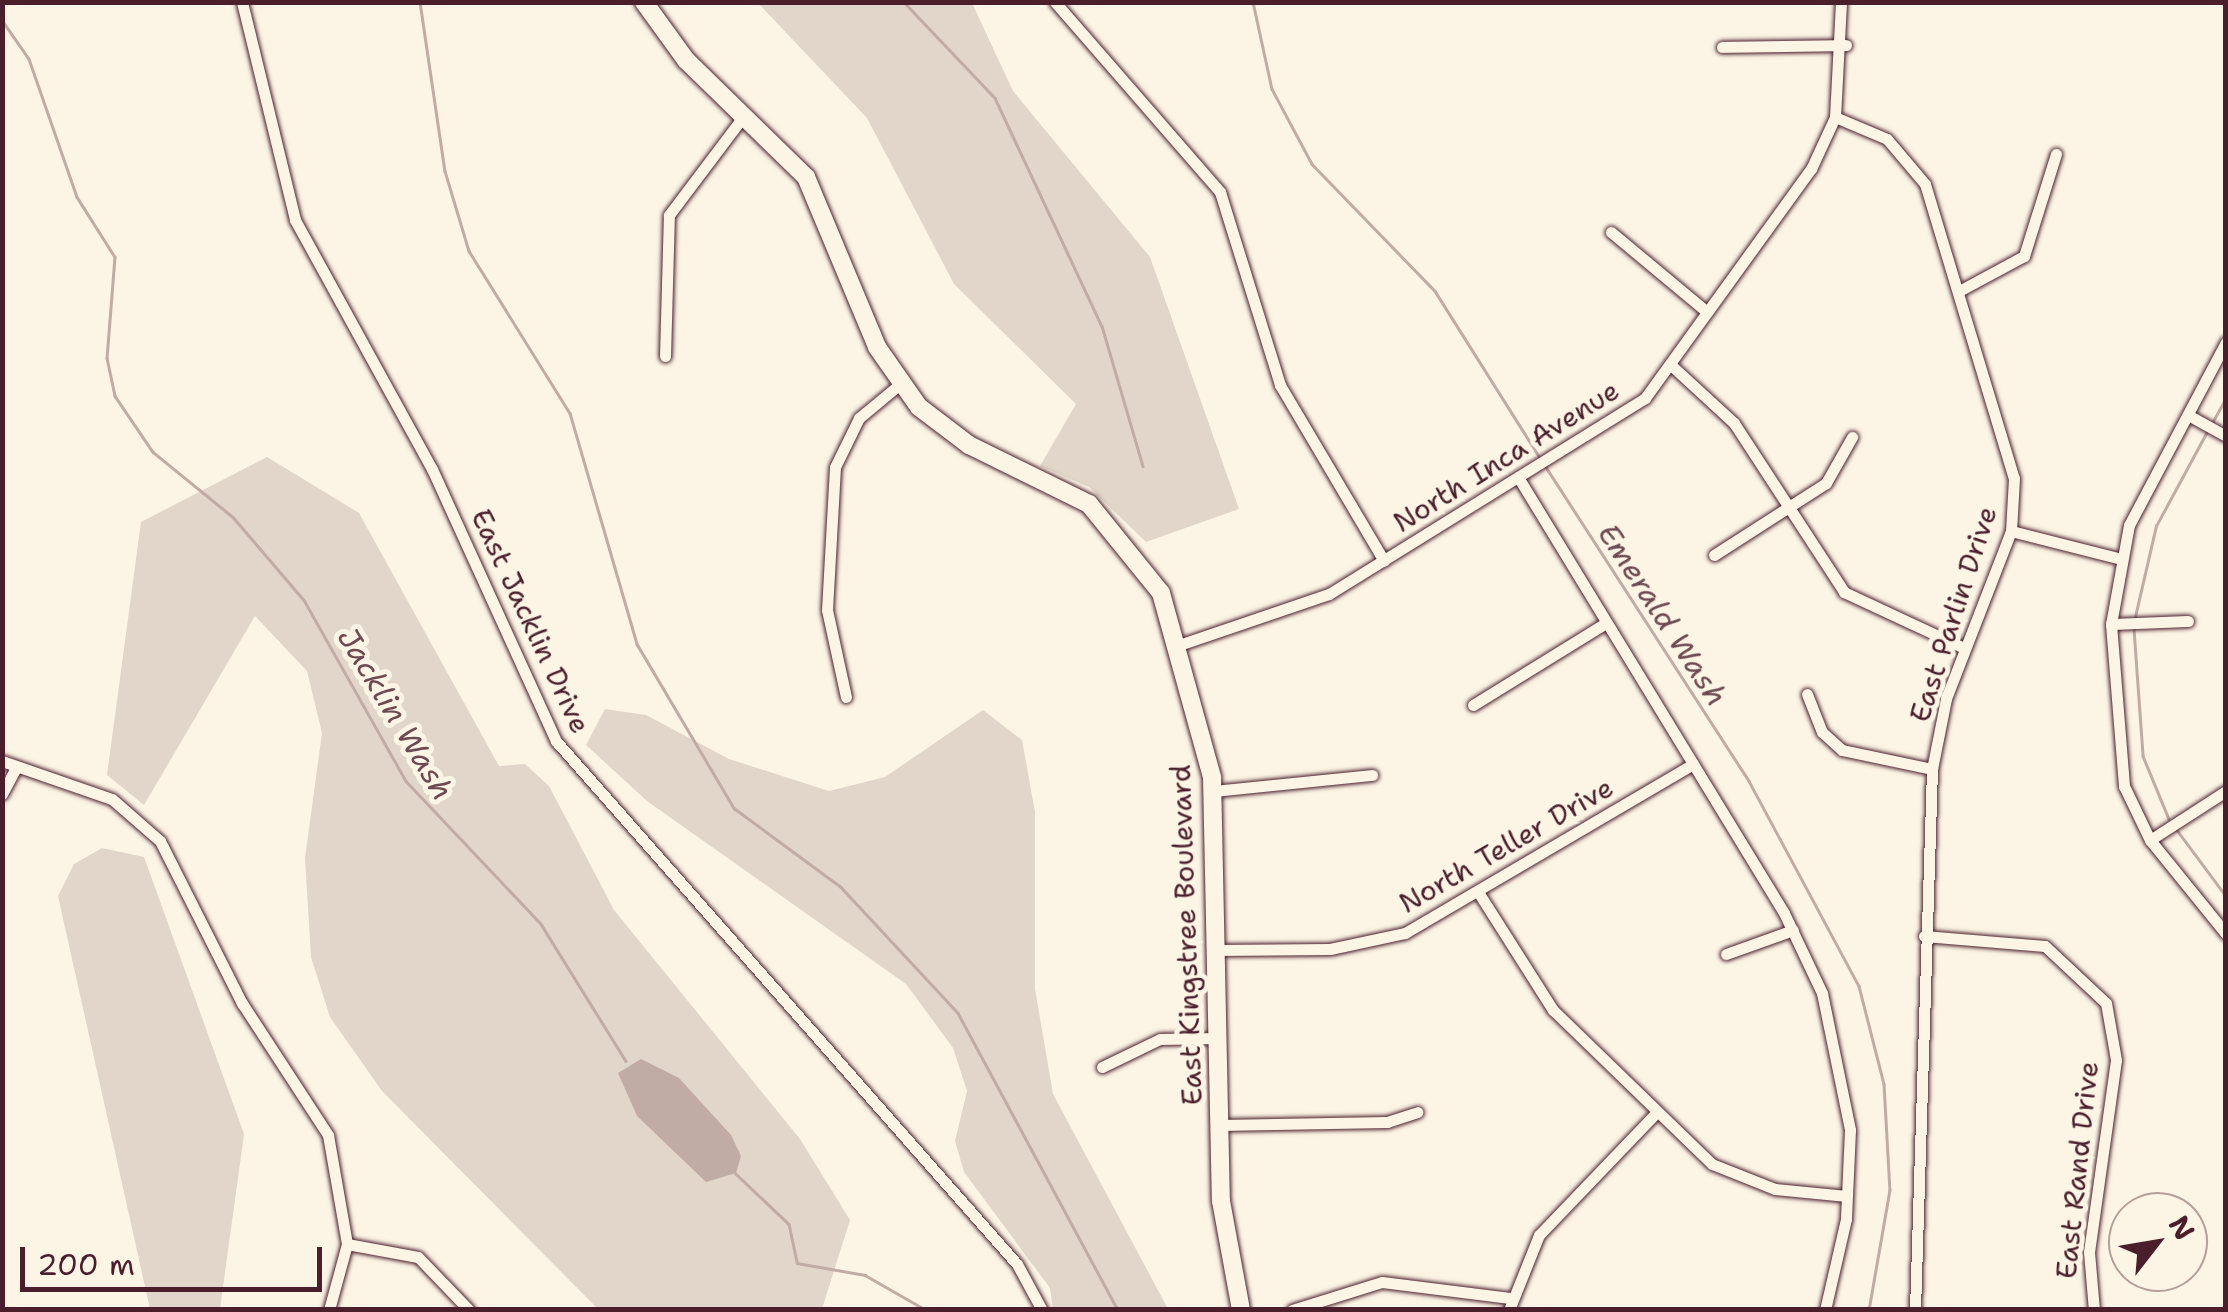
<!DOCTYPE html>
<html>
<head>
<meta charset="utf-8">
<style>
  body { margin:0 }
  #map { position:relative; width:2228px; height:1312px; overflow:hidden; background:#fcf5e5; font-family:"Shantell Sans",sans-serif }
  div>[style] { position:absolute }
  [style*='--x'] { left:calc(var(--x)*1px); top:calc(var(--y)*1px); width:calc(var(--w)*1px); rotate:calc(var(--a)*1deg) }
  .green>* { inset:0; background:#e2d5ca }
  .water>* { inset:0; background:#c0aca5 }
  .stream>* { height:2.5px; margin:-1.25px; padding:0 1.25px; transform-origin:1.25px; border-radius:1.25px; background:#c0aca5 }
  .roads { filter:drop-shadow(0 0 2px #4a1f2b) drop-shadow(0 0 2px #4a1f2b) }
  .street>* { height:11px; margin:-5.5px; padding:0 5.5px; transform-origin:5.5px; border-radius:5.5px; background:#fcf5e5 }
  .secondary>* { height:18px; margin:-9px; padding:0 9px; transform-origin:9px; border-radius:9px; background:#fcf5e5 }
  span { translate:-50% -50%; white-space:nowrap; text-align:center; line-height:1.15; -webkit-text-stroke:10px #fcf5e5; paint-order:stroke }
  .street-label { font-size:28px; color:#4a1f2b }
  .water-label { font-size:30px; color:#6d4950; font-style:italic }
  .frame { position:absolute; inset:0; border:5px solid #4a1f2b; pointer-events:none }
  .north { position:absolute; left:2108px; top:1192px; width:100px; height:100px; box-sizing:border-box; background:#fcf5e5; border:2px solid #b59f9b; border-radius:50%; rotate:59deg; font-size:28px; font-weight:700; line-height:40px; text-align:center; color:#4a1f2b }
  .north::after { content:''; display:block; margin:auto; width:35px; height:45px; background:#4a1f2b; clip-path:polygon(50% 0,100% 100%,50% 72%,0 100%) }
  .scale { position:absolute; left:20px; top:1247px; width:302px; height:45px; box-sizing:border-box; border:5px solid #4a1f2b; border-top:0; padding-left:12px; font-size:30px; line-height:35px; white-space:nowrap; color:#4a1f2b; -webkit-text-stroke:8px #fcf5e5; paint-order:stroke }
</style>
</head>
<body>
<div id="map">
  <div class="green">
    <div style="clip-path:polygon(758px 3px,972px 3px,1013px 91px,1150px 257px,1239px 509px,1146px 542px,1089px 487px,1040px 466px,1076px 404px,954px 284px,867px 118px)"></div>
    <div style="clip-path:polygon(267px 457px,359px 513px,499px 766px,525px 764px,549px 786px,614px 910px,800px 1139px,850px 1220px,822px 1309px,598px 1309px,382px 1091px,330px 1017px,311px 957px,305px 858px,322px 733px,307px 671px,255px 616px,144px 805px,107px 775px,141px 522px)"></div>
    <div style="clip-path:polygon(605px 709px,646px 715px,729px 759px,829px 791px,885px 777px,983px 710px,1022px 740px,1035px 812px,1035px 989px,1053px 1094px,1168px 1309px,1053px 1309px,1050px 1288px,964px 1172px,955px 1141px,967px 1091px,953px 1048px,906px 984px,647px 801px,586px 745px)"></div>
    <div style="clip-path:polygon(102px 848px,144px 857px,244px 1134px,220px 1309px,150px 1309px,58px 896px,74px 864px)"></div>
  </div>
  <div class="water">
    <div style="clip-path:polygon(641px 1059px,679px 1078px,731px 1135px,741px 1156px,736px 1173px,706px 1182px,637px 1116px,618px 1073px)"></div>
  </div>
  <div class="stream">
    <div style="--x:420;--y:2;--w:171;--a:81.6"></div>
    <div style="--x:445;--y:171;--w:84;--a:73.3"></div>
    <div style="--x:469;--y:251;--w:191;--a:58.1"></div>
    <div style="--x:570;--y:413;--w:241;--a:73.8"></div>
    <div style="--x:637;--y:644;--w:191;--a:59.4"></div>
    <div style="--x:734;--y:808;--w:133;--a:36.4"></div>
    <div style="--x:841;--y:887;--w:172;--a:47.1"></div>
    <div style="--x:958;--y:1013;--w:337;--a:61.7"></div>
    <div style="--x:904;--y:2;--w:132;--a:46.5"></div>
    <div style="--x:995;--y:98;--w:252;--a:64.9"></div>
    <div style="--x:1102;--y:326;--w:146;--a:73.7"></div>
    <div style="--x:1253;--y:2;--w:89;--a:77.7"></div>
    <div style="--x:1272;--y:89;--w:85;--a:61.9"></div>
    <div style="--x:1312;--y:164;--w:177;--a:45.9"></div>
    <div style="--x:1435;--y:291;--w:197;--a:57.8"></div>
    <div style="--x:2;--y:20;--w:47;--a:55.3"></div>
    <div style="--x:29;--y:59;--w:146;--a:70.8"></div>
    <div style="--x:77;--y:197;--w:71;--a:57.7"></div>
    <div style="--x:115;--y:257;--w:101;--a:94.5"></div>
    <div style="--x:107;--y:358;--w:39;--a:78"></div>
    <div style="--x:115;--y:396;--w:68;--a:55.8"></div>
    <div style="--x:153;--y:452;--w:103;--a:39.1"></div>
    <div style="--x:233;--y:517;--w:109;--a:49.5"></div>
    <div style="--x:304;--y:600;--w:208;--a:60.6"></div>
    <div style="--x:406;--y:781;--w:197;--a:46.6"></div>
    <div style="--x:541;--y:924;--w:161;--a:58.2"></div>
    <div style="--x:2212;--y:423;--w:29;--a:-61"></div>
    <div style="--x:1544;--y:464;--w:378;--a:57.1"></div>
    <div style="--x:1749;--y:781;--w:233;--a:61.8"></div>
    <div style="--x:1859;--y:986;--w:101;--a:75.7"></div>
    <div style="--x:1884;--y:1084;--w:106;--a:86.8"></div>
    <div style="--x:1890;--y:1190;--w:122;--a:99.9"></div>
    <div style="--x:2134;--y:621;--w:98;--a:-77"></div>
    <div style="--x:2156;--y:526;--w:109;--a:-61.6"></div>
    <div style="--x:2134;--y:629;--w:127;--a:85.9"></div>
    <div style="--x:2143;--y:756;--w:68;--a:67.6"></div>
    <div style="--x:2177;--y:830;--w:82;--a:53.4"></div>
    <div style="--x:735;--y:1173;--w:74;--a:43.4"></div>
    <div style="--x:789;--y:1224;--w:40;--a:78"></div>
    <div style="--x:797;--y:1263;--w:69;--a:10"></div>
    <div style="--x:865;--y:1275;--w:70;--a:29.8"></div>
  </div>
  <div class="roads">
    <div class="street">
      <div style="--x:242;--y:2;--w:224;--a:76.3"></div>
      <div style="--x:295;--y:220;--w:284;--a:61.2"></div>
      <div style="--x:432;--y:469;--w:299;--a:65.5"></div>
      <div style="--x:556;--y:741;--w:697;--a:48.61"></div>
      <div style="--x:1017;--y:1264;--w:52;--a:61.5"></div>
      <div style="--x:1055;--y:2;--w:252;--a:49"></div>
      <div style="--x:1220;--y:192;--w:202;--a:72.7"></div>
      <div style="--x:1280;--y:385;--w:204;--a:59.4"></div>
      <div style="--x:1722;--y:47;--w:124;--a:-0.9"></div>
      <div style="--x:1835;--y:117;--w:56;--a:22.9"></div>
      <div style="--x:1887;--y:139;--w:59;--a:49.8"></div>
      <div style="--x:1925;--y:184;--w:307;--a:73.2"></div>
      <div style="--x:2014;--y:478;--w:53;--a:93.2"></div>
      <div style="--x:2011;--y:531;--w:180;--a:111.2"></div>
      <div style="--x:1946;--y:699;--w:71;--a:101.3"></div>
      <div style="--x:1932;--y:769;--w:541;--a:91.8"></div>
      <div style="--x:1611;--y:232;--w:125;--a:39.8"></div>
      <div style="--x:1959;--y:291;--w:74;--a:-28.3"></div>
      <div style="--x:2024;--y:256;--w:107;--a:-72.6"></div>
      <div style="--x:2226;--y:342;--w:207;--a:117.9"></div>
      <div style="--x:2129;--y:525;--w:101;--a:100.3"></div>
      <div style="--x:2111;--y:624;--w:163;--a:85.4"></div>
      <div style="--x:2124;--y:786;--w:60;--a:64.3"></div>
      <div style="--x:2150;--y:840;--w:121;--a:51"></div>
      <div style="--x:665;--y:356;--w:141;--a:-88.4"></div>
      <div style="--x:669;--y:215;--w:126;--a:-53"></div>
      <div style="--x:1672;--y:366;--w:84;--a:42.6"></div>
      <div style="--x:1734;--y:423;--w:202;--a:56.9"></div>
      <div style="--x:1844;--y:592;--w:132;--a:25"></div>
      <div style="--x:2188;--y:415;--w:43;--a:28.9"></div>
      <div style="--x:1518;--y:477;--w:511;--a:58.61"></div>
      <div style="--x:1784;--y:913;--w:89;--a:64.6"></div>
      <div style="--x:1822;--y:993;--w:140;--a:78.4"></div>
      <div style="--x:1850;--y:1130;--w:89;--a:92.6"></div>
      <div style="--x:1846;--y:1219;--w:93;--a:103"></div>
      <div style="--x:2011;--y:531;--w:110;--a:14.2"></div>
      <div style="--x:1714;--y:555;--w:133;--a:-32.7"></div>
      <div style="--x:1826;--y:483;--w:53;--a:-60.5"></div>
      <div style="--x:2111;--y:624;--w:77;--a:-2.2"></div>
      <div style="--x:1179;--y:645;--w:158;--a:-18.8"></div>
      <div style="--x:1329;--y:594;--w:372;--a:-31.8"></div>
      <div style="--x:1645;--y:398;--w:283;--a:-54.1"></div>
      <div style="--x:1811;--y:169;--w:57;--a:-65.2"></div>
      <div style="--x:1835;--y:117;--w:115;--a:-87"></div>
      <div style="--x:1807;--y:694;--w:41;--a:68.5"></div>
      <div style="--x:1822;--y:732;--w:27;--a:42"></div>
      <div style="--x:1842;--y:750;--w:92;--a:11.9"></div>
      <div style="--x:846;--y:697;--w:89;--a:-102.3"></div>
      <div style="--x:827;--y:610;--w:143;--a:-86.8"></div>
      <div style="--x:835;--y:467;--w:55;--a:-63.9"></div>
      <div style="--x:859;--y:418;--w:53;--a:-39.7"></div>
      <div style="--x:1473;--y:705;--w:156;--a:-31.7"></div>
      <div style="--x:2;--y:761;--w:116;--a:19.1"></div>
      <div style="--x:112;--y:799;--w:64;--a:41.2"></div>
      <div style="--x:160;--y:841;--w:182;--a:63.2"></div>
      <div style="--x:242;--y:1003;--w:158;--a:56.9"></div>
      <div style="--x:328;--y:1135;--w:111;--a:80.1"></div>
      <div style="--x:347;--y:1244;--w:68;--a:105.3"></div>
      <div style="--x:1214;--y:791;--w:159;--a:-5.8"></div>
      <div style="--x:2;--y:794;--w:27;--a:-62"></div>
      <div style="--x:2150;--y:840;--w:90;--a:-32.8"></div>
      <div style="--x:1480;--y:895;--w:136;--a:57.6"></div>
      <div style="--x:1553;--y:1010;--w:221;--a:44.1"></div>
      <div style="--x:1712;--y:1164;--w:68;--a:21.6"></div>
      <div style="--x:1775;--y:1189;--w:72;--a:5.6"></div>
      <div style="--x:1924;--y:936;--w:121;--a:4.7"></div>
      <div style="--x:2045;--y:946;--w:83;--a:43.1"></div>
      <div style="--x:2106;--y:1003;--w:58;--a:80"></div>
      <div style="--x:2116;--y:1060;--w:194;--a:98"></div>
      <div style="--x:2089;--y:1252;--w:58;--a:85.1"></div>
      <div style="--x:1216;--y:950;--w:114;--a:-0.5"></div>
      <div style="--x:1330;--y:949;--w:77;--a:-12"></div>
      <div style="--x:1405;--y:933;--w:334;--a:-30.4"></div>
      <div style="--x:1726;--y:954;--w:71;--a:-19.7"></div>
      <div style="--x:1102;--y:1067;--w:64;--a:-25.8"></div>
      <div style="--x:1160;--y:1039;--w:57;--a:-1"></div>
      <div style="--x:1219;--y:1125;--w:168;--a:-1"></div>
      <div style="--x:1387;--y:1122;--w:32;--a:-18"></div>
      <div style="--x:347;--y:1244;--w:72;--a:10.4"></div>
      <div style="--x:418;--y:1257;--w:74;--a:46.1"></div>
      <div style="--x:1292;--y:1310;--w:94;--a:-17.3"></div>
      <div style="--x:1382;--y:1282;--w:129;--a:7.1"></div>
      <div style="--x:1509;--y:1310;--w:81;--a:-68.2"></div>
      <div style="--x:1539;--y:1235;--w:169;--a:-46.2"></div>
    </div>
    <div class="secondary">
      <div style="--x:644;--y:2;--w:72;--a:54.1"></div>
      <div style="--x:686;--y:60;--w:168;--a:44.3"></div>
      <div style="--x:806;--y:177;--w:184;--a:67.3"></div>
      <div style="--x:877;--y:347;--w:73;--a:55"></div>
      <div style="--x:919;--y:407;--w:63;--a:37.2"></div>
      <div style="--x:969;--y:445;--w:134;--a:26.2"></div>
      <div style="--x:1089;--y:504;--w:114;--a:51"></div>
      <div style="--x:1161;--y:593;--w:191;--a:74.5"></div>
      <div style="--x:1212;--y:777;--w:424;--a:88.8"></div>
      <div style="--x:1221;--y:1201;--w:111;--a:79.6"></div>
    </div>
  </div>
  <div class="street-label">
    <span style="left:1506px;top:456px;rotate:-32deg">North Inca Avenue</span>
    <span style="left:1953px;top:614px;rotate:-72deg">East Parlin Drive</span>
    <span style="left:531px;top:621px;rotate:65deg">East Jacklin Drive</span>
    <span style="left:1506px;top:845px;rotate:-30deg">North Teller Drive</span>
    <span style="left:1186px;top:935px;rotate:-92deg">East Kingstree Boulevard</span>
    <span style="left:2077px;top:1170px;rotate:-84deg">East Rand Drive</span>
  </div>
  <div class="water-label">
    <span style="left:1662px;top:615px;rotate:57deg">Emerald Wash</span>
    <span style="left:395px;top:714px;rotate:59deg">Jacklin Wash</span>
  </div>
  <div class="frame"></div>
  <div class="north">N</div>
  <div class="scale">200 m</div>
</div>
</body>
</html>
